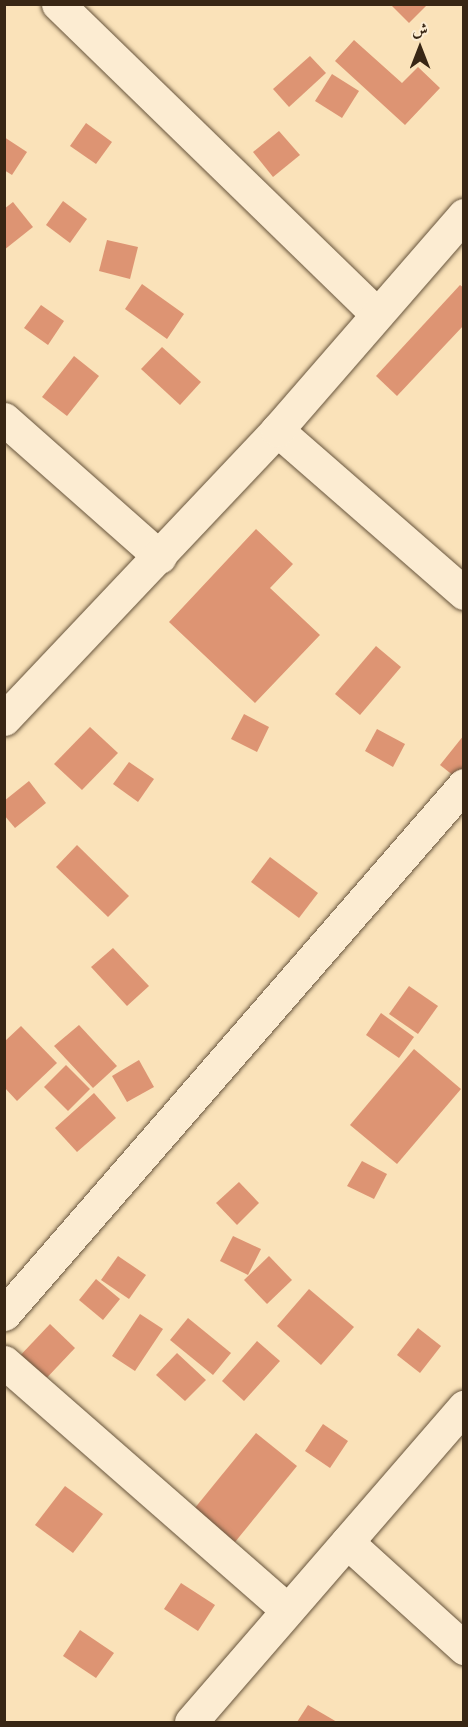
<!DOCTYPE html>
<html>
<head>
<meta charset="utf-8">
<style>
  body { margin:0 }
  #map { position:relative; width:468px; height:1727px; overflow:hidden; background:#fae2b9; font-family:"IM FELL French Canon",Amiri,serif }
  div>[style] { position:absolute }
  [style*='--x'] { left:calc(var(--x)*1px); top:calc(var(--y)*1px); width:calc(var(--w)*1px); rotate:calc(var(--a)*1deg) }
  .building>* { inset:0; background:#dd9473 }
  .roads { filter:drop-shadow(0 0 2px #68553d) drop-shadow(0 0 2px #68553d) }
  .minor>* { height:33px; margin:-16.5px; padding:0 16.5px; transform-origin:16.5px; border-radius:16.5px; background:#fcecd2 }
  span { translate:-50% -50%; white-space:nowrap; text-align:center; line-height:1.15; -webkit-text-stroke:6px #fcecd2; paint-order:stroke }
  .frame { position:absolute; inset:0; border:6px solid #382614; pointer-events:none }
  .north { position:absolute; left:390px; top:18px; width:60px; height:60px; -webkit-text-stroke:4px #fcecd2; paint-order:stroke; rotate:0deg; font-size:16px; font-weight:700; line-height:24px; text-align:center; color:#382614 }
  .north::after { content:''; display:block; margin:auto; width:21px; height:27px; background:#382614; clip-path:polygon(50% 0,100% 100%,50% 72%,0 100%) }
</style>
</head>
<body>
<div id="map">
  <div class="building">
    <div style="clip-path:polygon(390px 4px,428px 4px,409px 23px)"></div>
    <div style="clip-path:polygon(354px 40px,402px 83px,418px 67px,440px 88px,405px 125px,335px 61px)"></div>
    <div style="clip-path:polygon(310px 56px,326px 73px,289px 107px,273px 89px)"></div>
    <div style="clip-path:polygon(332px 74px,359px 91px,342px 118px,315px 101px)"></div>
    <div style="clip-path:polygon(86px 123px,112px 142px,96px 164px,70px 146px)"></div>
    <div style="clip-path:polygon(279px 131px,300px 155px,273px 177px,253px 152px)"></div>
    <div style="clip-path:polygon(4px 137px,27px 152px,12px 175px,4px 170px)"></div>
    <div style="clip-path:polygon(63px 201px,87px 219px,70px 243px,46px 225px)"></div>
    <div style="clip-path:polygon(13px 202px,33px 227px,4px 250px,4px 209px)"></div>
    <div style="clip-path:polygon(107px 240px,138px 247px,130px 279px,99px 271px)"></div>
    <div style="clip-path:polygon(142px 284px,184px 314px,167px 339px,125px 309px)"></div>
    <div style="clip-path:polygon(460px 285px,464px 288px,464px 325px,397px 396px,376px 376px)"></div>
    <div style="clip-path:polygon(41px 305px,64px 321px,48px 345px,24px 328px)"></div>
    <div style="clip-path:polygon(162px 347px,201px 382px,180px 405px,141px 369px)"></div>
    <div style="clip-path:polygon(74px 356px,99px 376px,67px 416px,42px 397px)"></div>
    <div style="clip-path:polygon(256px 529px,293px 564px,270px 588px,320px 635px,255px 703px,169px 622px)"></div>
    <div style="clip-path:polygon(376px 646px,401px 667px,360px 715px,335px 694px)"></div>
    <div style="clip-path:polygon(244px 714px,269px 727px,257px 752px,231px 739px)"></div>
    <div style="clip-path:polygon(90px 727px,118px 753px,82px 790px,54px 764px)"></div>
    <div style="clip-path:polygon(377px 729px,405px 744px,393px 767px,365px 751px)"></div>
    <div style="clip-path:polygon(464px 735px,464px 784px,440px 765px)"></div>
    <div style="clip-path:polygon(129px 762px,154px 779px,138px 802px,113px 784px)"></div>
    <div style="clip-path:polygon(29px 781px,46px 803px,15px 828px,4px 815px,4px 801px)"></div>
    <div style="clip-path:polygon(77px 845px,129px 896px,108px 917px,56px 867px)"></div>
    <div style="clip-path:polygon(270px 857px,318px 893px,299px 918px,251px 882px)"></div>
    <div style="clip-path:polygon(113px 948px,149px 986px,127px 1006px,91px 967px)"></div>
    <div style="clip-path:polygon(409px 986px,438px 1006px,418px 1034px,389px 1014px)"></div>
    <div style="clip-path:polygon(381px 1013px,414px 1037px,399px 1058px,366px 1035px)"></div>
    <div style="clip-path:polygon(79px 1025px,117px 1066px,93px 1088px,54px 1046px)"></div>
    <div style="clip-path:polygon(21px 1026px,57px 1063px,17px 1101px,4px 1087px,4px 1042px)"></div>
    <div style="clip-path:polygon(414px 1049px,461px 1089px,397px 1164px,350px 1125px)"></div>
    <div style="clip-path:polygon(139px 1060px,154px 1087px,127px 1102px,112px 1076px)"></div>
    <div style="clip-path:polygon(66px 1065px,90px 1089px,68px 1111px,44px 1087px)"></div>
    <div style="clip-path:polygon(94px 1093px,116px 1118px,77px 1152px,55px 1128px)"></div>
    <div style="clip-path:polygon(362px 1161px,387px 1174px,374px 1199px,347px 1186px)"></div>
    <div style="clip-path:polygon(239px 1182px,259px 1203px,237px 1225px,216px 1203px)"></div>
    <div style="clip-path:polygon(233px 1236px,261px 1249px,248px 1275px,220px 1261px)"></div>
    <div style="clip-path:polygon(118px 1256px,146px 1275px,129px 1299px,101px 1280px)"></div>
    <div style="clip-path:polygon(269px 1256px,292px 1280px,267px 1304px,244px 1280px)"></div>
    <div style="clip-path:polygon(96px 1279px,120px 1299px,103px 1320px,79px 1300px)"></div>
    <div style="clip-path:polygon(309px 1289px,354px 1327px,321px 1365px,277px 1326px)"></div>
    <div style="clip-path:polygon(140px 1314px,163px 1329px,135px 1371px,112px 1356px)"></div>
    <div style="clip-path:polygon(188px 1318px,231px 1353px,213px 1375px,170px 1340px)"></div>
    <div style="clip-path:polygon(50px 1324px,75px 1348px,40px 1385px,15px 1361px)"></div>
    <div style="clip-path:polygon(418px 1328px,441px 1346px,420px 1373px,397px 1355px)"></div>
    <div style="clip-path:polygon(257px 1341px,280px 1361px,244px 1401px,222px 1381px)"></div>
    <div style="clip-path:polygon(177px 1353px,206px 1380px,185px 1401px,156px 1375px)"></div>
    <div style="clip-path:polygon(323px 1424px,348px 1441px,330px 1468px,305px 1451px)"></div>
    <div style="clip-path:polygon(256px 1433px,297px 1466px,231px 1547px,190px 1514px)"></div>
    <div style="clip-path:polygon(65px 1486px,103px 1514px,73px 1553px,35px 1525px)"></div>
    <div style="clip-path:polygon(181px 1583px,215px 1605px,198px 1631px,164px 1609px)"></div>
    <div style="clip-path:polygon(80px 1630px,114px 1653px,96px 1678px,63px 1656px)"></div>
    <div style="clip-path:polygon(308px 1705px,337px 1722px,297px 1722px)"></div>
  </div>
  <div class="roads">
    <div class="minor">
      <div style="--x:58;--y:4;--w:443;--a:44.2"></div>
      <div style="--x:4;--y:419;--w:208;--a:41.5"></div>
      <div style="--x:277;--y:430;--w:248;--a:41.1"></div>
      <div style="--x:4;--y:719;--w:398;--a:-46.6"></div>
      <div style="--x:277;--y:430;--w:285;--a:-49"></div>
      <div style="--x:4;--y:1314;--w:701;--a:-48.99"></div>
      <div style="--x:4;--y:1362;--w:376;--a:41.2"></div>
      <div style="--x:347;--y:1542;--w:158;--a:42.2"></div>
      <div style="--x:191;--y:1722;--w:417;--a:-49.1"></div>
    </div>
  </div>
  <div class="frame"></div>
  <div class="north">ش</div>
</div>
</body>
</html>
